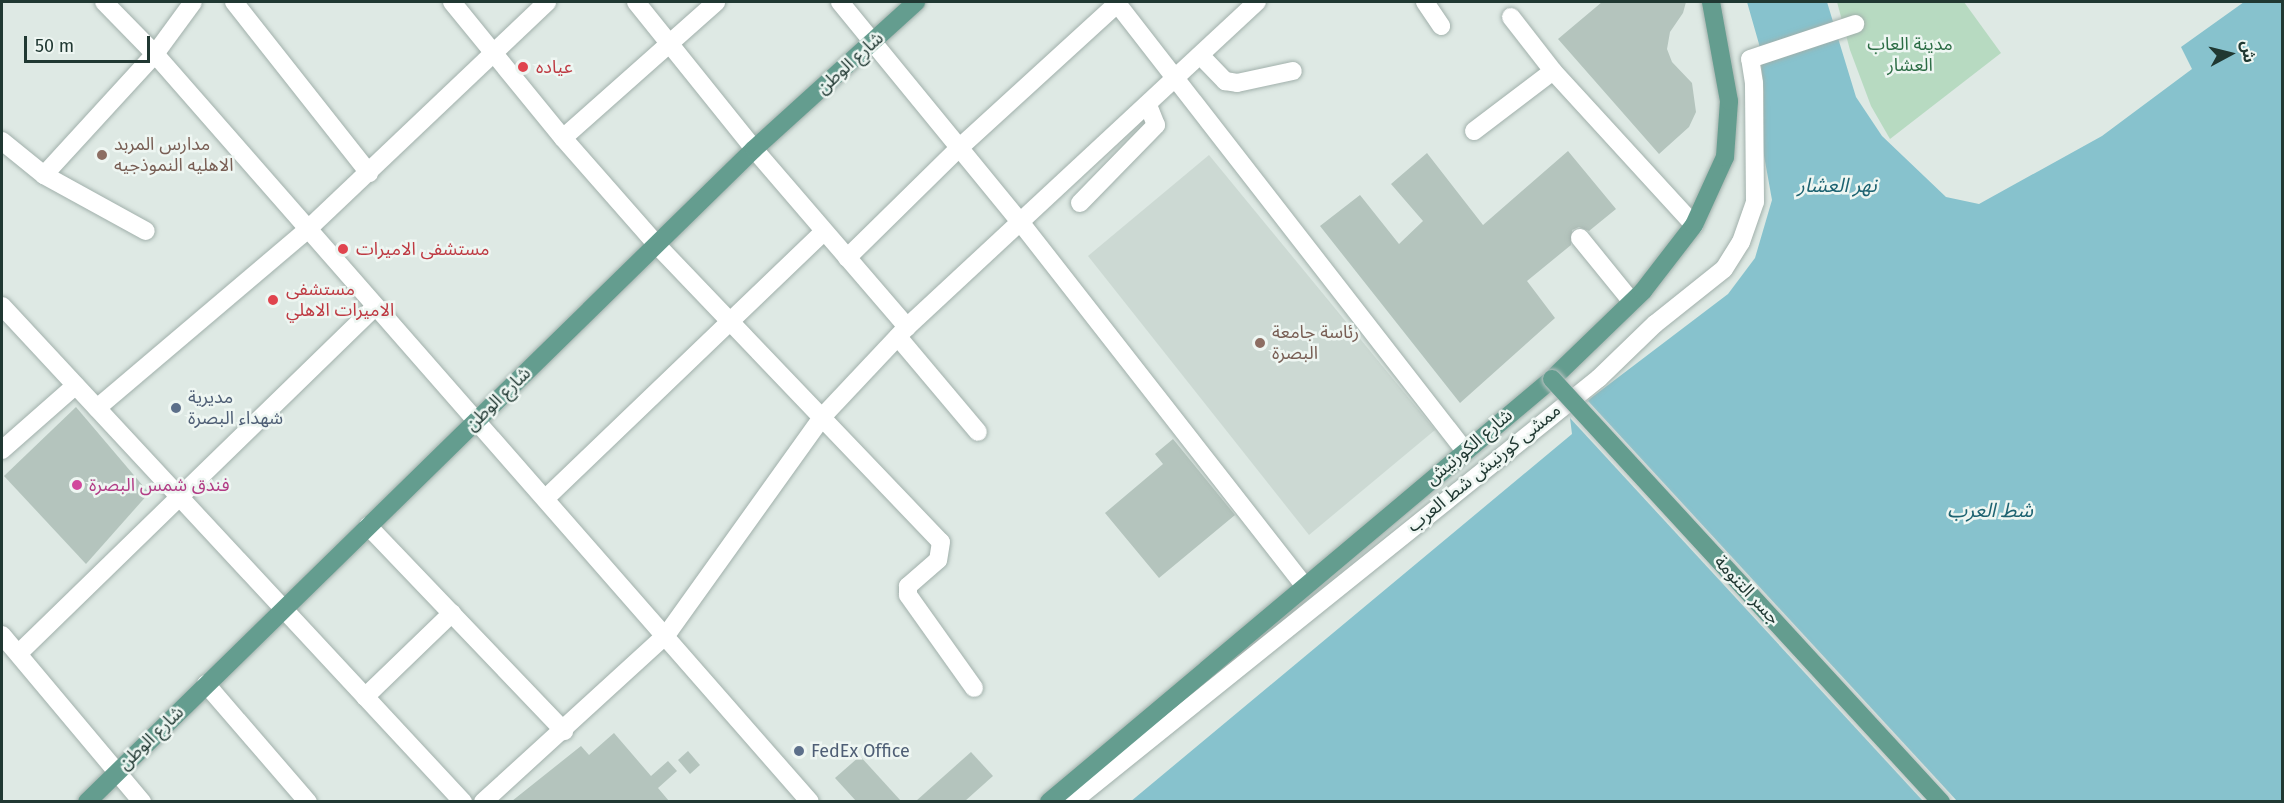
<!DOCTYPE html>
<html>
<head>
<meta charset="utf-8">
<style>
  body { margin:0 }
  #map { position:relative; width:2284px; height:803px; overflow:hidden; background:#dee9e4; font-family:"Fira Sans","Noto Sans Arabic",sans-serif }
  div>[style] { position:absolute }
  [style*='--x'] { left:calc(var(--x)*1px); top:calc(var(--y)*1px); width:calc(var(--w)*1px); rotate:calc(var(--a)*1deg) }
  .built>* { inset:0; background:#ccd9d3 }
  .green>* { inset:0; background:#b7dac1 }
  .water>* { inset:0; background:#87c2cd }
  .pier>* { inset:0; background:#dee9e4 }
  .building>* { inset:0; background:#b4c4bd }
  .roads { filter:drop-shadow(0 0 2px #a1b0ab) drop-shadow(0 0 2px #a1b0ab) }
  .minor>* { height:18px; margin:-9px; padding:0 9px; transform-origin:9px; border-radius:9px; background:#fff }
  .major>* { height:18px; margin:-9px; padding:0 9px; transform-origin:9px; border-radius:9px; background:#649d8f }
  .bridges { filter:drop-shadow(0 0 2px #bcc3c2) drop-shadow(0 0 2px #bcc3c2) }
  .major-bridge>* { height:18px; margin:-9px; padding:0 9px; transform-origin:9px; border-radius:9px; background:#649d8f }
  .dots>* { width:16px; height:16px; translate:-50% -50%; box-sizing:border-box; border:3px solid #eef6f2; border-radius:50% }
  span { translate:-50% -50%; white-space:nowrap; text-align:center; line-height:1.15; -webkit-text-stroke:5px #eef6f2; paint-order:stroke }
  .park-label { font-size:18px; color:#2c6d45 }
  .street-label { font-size:18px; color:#203832 }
  .health-label { font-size:18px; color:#be3a42 }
  .left { translate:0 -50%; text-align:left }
  .education-label { font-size:18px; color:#785e54 }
  .service-label { font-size:18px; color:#4e5e75 }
  .hotel-label { font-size:18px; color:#b23c85 }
  .water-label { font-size:20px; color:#1d6371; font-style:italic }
  .frame { position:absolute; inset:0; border:3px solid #203832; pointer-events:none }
  .north { position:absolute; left:2200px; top:24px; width:60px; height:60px; -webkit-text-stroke:4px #eef6f2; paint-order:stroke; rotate:83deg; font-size:16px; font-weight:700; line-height:24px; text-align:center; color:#203832 }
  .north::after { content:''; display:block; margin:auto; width:21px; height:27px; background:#203832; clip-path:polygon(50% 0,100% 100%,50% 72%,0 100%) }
  .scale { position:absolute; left:24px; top:36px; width:126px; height:27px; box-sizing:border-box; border:3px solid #203832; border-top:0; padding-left:8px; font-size:18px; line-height:21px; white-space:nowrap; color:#203832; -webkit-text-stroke:4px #eef6f2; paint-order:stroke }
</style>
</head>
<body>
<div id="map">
  <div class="built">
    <div style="clip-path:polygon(1209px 155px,1435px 430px,1309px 535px,1088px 256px)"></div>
  </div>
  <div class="green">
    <div style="clip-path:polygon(1837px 2px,1964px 2px,2001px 53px,1890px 139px,1871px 106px,1850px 50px)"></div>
  </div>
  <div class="water">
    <div style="clip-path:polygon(1747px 2px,1827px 2px,1856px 97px,1882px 136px,1946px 197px,1979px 204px,2102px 136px,2192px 69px,2181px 47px,2244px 2px,2282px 2px,2282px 801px,1130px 802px,1572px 434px,1570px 418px,1591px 398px,1728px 294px,1755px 258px,1772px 200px,1763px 150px,1764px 91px,1759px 44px)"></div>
  </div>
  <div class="pier">
    <div style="clip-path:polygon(1588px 401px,1957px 801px,1923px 801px,1570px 418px)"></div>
  </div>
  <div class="building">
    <div style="clip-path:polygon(1602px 2px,1686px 2px,1683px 13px,1670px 32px,1667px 49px,1672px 62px,1692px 83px,1696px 112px,1689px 127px,1659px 154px,1558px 39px)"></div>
    <div style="clip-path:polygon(1568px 151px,1616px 209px,1589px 231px,1579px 227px,1572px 230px,1571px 245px,1527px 281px,1555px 318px,1460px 403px,1320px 226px,1360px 195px,1399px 244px,1423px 221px,1391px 184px,1427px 153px,1483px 225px)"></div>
    <div style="clip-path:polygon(76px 407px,149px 493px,86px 564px,4px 476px)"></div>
    <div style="clip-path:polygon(1173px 439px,1235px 515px,1159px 578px,1105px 513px,1163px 464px,1155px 454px)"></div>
    <div style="clip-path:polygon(614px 733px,651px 776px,668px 761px,677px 771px,658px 788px,669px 801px,512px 801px,581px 746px,589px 755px)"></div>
    <div style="clip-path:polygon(688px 751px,700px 765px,690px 774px,678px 760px)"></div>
    <div style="clip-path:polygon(971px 752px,993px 776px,965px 801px,916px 801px)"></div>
    <div style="clip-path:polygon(860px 756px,901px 801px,856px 801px,835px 778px)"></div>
  </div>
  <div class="roads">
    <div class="minor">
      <div style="--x:104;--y:2;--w:73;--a:45.6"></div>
      <div style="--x:155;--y:54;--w:994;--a:48.79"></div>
      <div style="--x:234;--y:2;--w:218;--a:51.7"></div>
      <div style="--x:452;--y:2;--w:176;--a:50.8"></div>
      <div style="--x:563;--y:138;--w:141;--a:48.7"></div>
      <div style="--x:656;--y:244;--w:412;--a:46.3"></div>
      <div style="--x:941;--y:542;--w:18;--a:99"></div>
      <div style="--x:938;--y:560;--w:40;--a:139"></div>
      <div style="--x:908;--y:586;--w:9;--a:90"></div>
      <div style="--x:908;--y:595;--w:114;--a:54.6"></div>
      <div style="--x:636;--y:2;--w:189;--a:51.2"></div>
      <div style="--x:754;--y:149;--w:235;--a:49.3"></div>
      <div style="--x:840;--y:2;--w:286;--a:50.7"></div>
      <div style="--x:1021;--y:223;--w:459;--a:52"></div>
      <div style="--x:1116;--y:2;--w:569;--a:52.14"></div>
      <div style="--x:1425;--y:2;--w:29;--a:56"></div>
      <div style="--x:1511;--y:17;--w:68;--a:52.1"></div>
      <div style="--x:1553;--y:71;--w:209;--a:47.5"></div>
      <div style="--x:1201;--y:56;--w:35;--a:46"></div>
      <div style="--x:1225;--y:81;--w:12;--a:9"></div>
      <div style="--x:1237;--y:83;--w:57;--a:-12.1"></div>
      <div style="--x:1474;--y:131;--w:99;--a:-37.2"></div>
      <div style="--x:563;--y:138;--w:205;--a:-41.6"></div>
      <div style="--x:2;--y:141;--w:54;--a:39"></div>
      <div style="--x:44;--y:175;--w:164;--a:-47.5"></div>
      <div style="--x:155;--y:54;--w:64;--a:-53.8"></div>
      <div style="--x:44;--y:175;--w:116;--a:28.8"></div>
      <div style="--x:1080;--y:203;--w:109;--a:-45.7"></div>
      <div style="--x:1156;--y:125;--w:22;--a:-112"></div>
      <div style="--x:1580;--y:238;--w:82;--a:50.9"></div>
      <div style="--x:847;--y:258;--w:156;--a:-44.5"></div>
      <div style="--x:958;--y:149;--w:218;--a:-42.4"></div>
      <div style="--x:2;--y:306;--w:677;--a:47.09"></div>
      <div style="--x:898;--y:337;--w:124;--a:49.9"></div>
      <div style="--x:97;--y:408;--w:277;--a:-40.3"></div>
      <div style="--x:308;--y:229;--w:330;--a:-43.5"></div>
      <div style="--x:2;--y:450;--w:98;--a:-41.3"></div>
      <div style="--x:546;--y:498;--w:385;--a:-43.8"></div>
      <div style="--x:368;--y:526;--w:284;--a:46.3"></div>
      <div style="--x:2;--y:635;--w:218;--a:50"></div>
      <div style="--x:19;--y:653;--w:495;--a:-44.2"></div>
      <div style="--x:206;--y:684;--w:156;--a:49.2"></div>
      <div style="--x:365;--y:697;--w:121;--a:-44"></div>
      <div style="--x:483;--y:802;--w:249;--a:-42.4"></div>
      <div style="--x:667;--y:634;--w:268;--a:-54.4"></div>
      <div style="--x:823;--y:416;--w:122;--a:-46.7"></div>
      <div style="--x:907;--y:327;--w:478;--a:-42.9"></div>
      <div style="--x:1072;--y:802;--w:676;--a:-38.82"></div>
      <div style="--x:1599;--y:378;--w:78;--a:-44"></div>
      <div style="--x:1655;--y:324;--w:88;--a:-38.6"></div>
      <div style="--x:1724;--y:269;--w:32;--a:-58"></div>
      <div style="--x:1741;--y:242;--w:42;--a:-70.7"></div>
      <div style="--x:1755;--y:202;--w:119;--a:-90.5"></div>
      <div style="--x:1754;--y:83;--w:24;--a:-99"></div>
      <div style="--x:1750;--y:59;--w:111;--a:-18.4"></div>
    </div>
    <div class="major">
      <div style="--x:87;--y:802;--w:933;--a:-44.39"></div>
      <div style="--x:754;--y:149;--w:219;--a:-42.2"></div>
      <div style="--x:1049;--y:802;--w:657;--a:-40.06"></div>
      <div style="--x:1552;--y:379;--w:127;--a:-44"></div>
      <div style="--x:1643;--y:291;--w:83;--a:-52.3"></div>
      <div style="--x:1694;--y:225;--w:75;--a:-65.5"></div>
      <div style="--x:1725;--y:157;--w:56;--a:-85.9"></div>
      <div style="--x:1729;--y:101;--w:101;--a:-100.3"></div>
    </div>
  </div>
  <div class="bridges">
    <div class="major-bridge">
      <div style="--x:1552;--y:379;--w:575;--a:47.4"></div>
    </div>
  </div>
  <div class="dots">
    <div style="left:523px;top:67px;background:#e0444e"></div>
    <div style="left:102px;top:155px;background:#8d6e63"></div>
    <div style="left:343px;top:249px;background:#e0444e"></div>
    <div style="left:273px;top:300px;background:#e0444e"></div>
    <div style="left:1260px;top:343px;background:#8d6e63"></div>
    <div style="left:176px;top:408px;background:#5c6f8a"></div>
    <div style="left:77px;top:485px;background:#d1479c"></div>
    <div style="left:799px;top:751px;background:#5c6f8a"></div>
  </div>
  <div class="park-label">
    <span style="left:1910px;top:55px">مدينة العاب<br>العشار</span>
  </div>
  <div class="street-label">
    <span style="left:850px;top:63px;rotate:-42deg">شارع الوطن</span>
    <span style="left:498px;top:399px;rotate:-44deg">شارع الوطن</span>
    <span style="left:1469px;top:447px;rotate:-40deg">شارع الكورنيش</span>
    <span style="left:1484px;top:468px;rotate:-39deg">ممشى كورنيش شط العرب</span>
    <span style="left:1747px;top:590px;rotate:47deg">جسر التنومة</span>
    <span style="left:151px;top:738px;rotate:-44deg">شارع الوطن</span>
  </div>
  <div class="health-label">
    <span class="left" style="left:536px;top:67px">عياده</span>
    <span class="left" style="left:356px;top:249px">مستشفى الاميرات</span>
    <span class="left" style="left:286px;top:300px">مستشفى<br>الاميرات الاهلي</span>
  </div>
  <div class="education-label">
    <span class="left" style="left:114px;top:155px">مدارس المربد<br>الاهليه النموذجيه</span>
    <span class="left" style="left:1272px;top:343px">رئاسة جامعة<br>البصرة</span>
  </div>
  <div class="service-label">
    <span class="left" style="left:188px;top:408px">مديرية<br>شهداء البصرة</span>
    <span class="left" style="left:811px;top:751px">FedEx Office</span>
  </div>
  <div class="hotel-label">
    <span class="left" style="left:89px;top:485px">فندق شمس البصرة</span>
  </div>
  <div class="water-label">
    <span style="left:1837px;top:185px">نهر العشار</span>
    <span style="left:1990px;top:510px">شط العرب</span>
  </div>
  <div class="frame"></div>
  <div class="north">ش</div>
  <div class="scale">50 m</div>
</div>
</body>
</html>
